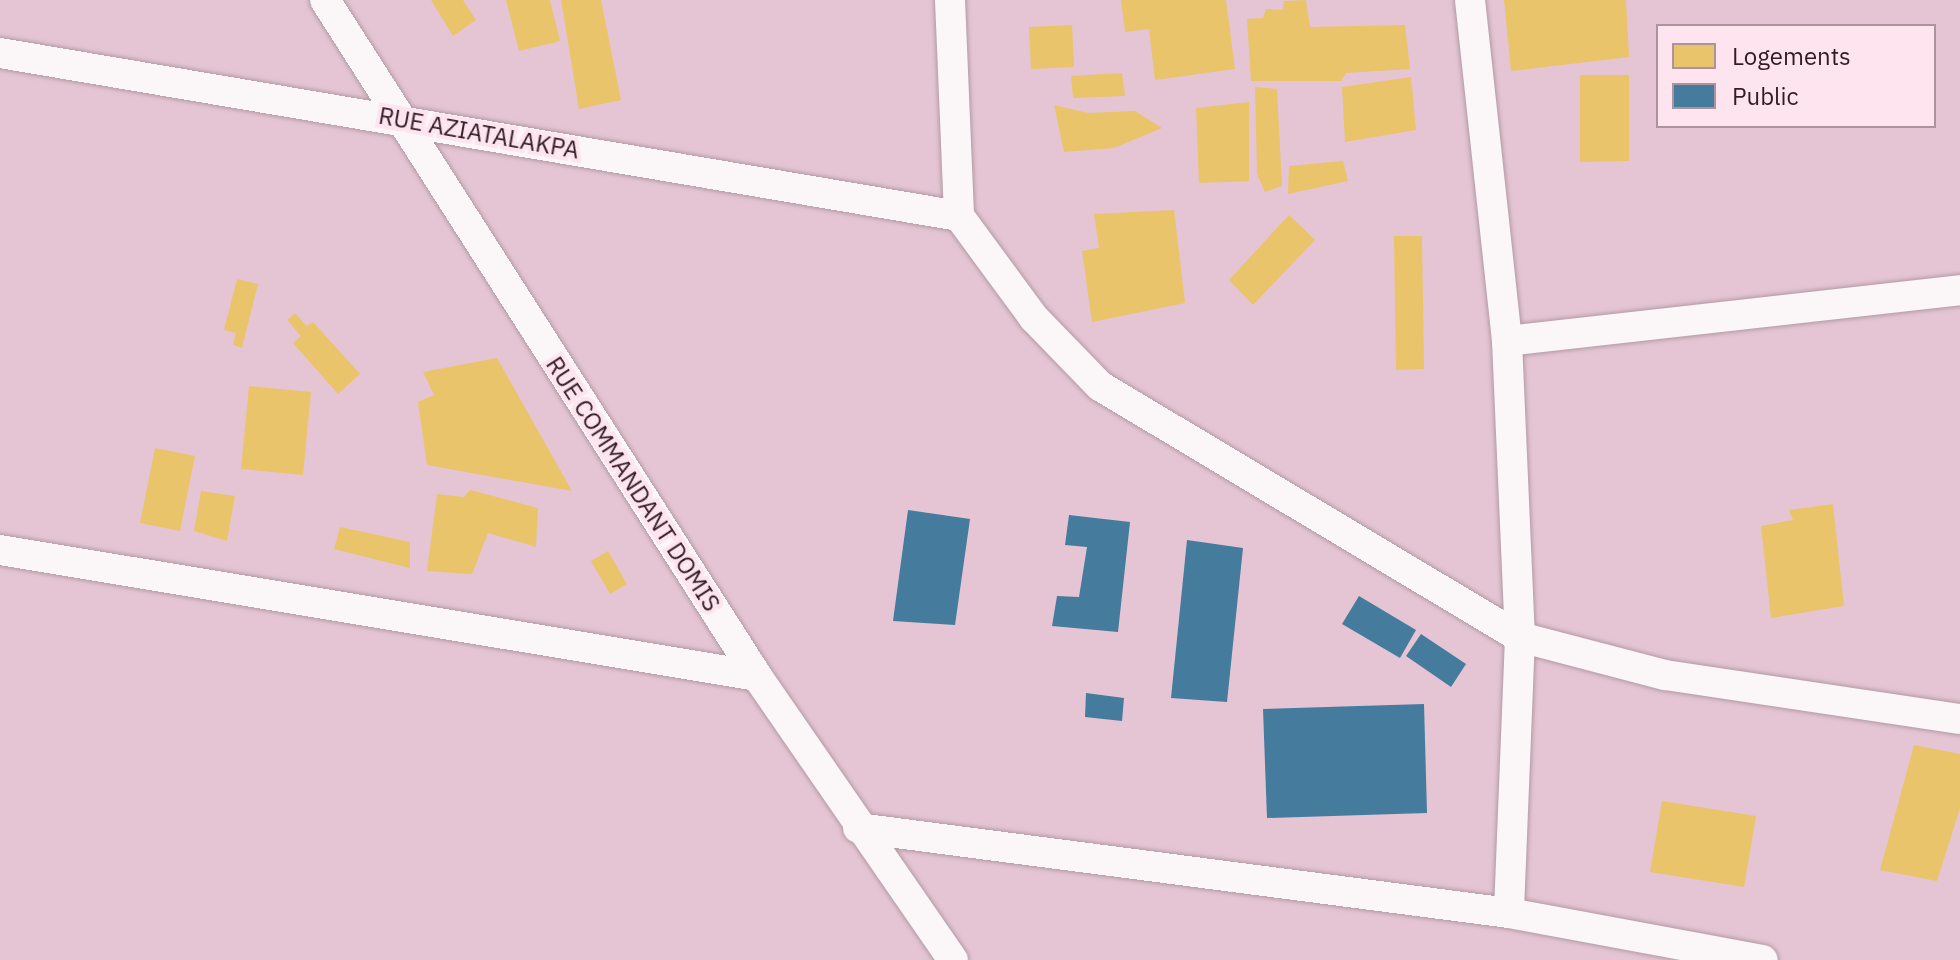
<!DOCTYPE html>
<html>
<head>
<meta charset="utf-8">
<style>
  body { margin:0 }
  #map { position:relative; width:1960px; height:960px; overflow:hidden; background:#e5c5d3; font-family:"IBM Plex Sans",sans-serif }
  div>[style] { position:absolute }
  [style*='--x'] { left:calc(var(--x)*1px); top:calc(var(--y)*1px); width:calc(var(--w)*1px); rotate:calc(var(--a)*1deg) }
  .homes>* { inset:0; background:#e9c46a }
  .public>* { inset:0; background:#457b9d }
  .roads { filter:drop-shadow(0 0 2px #b29aa4) drop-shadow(0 0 2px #b29aa4) }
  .minor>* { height:30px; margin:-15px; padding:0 15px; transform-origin:15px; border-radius:15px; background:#fbf6f8 }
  span { translate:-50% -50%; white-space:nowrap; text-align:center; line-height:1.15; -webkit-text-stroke:8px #fde4ee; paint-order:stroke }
  .street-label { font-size:24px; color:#321c26 }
  .legend { position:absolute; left:1656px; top:24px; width:280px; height:104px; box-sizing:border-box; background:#fde4ee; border:2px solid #ac949e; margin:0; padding:10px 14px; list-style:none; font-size:24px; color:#321c26 }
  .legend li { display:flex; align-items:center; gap:16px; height:40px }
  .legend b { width:40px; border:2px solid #ac949e }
</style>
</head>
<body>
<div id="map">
  <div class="homes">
    <div style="clip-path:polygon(431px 0,463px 0,476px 20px,453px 36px)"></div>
    <div style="clip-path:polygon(506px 0,550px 0,560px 41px,519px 51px)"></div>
    <div style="clip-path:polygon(561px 0,601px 0,621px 100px,579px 109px)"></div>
    <div style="clip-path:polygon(1121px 0,1226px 0,1235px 69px,1155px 80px,1149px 29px,1125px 32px)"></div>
    <div style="clip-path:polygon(1306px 0,1310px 27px,1405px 25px,1410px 69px,1346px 73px,1341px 81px,1251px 81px,1247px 19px,1263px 18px,1266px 9px,1283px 10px,1284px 1px)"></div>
    <div style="clip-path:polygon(1504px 0,1626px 0,1629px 57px,1511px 71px)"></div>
    <div style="clip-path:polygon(1072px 25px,1074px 67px,1031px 69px,1029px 27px)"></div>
    <div style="clip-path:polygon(1122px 73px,1125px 96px,1073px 98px,1071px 76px)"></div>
    <div style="clip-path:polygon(1580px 75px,1629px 75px,1629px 161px,1580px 162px)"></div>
    <div style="clip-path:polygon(1411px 77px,1416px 130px,1345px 142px,1342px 87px)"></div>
    <div style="clip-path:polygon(1255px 87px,1277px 89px,1282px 186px,1265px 192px,1257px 174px)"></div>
    <div style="clip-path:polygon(1249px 102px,1249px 181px,1199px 183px,1196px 108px)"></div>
    <div style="clip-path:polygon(1054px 105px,1088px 113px,1135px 111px,1162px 128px,1114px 148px,1064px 152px)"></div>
    <div style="clip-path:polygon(1343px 161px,1348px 181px,1288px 194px,1289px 166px)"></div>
    <div style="clip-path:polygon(1174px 210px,1185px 303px,1092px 322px,1082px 251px,1099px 248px,1094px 214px)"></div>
    <div style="clip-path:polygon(1289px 215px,1315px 240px,1253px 305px,1229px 280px)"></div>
    <div style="clip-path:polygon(1394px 236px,1422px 236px,1424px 369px,1396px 370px)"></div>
    <div style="clip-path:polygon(237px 279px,258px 284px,242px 348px,233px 345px,236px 333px,224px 330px)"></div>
    <div style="clip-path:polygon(295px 313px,307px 326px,313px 322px,360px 374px,338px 394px,293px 343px,301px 336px,287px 320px)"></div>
    <div style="clip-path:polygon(497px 358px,572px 491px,427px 465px,418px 402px,434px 395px,423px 372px)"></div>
    <div style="clip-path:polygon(249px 386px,311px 392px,303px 475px,241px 469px)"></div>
    <div style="clip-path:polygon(155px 448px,195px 456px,180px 531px,140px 523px)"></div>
    <div style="clip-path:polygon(470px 490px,538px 508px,536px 547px,488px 533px,472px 574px,427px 571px,437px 494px,464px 497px)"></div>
    <div style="clip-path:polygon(201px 491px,235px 496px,227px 541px,194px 531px)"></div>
    <div style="clip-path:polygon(1833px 504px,1844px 606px,1771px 618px,1761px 526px,1793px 520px,1789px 510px)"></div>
    <div style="clip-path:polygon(340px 527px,410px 542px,410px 568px,334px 549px)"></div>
    <div style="clip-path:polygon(608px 551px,627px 584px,610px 594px,591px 561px)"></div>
    <div style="clip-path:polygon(1914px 745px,1960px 754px,1960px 808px,1937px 881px,1880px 870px)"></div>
    <div style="clip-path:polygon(1662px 801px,1756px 816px,1744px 887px,1650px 872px)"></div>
  </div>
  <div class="public">
    <div style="clip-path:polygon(908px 510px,970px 519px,955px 625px,893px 621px)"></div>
    <div style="clip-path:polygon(1069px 515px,1130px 522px,1118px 632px,1052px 626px,1057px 596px,1079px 597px,1087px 547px,1065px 545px)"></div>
    <div style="clip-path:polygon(1187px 540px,1243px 548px,1227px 702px,1171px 698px)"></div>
    <div style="clip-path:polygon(1359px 596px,1416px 630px,1400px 658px,1342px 624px)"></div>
    <div style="clip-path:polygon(1421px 634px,1466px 664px,1451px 687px,1406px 656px)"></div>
    <div style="clip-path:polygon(1086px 693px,1124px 698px,1122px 721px,1085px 717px)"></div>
    <div style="clip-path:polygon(1424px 704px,1427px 813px,1267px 818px,1263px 709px)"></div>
  </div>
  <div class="roads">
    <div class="minor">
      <div style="--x:325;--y:0;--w:802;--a:57.42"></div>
      <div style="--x:757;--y:676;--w:345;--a:55.4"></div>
      <div style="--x:950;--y:0;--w:216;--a:87.6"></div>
      <div style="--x:959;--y:216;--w:127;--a:53.7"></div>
      <div style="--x:1034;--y:318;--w:95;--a:45.9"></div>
      <div style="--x:1100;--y:386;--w:489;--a:30.9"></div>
      <div style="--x:1520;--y:637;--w:150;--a:14.7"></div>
      <div style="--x:1665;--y:675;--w:298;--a:8.5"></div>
      <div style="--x:1470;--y:0;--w:343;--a:83.8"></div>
      <div style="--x:1507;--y:341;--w:296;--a:87.5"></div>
      <div style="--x:1520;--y:637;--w:276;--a:92.3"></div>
      <div style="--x:0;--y:53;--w:973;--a:9.65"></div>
      <div style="--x:1507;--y:341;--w:456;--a:-6.4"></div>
      <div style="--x:0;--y:550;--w:767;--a:9.45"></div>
      <div style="--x:858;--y:828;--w:657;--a:7.44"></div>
      <div style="--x:1509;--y:913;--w:258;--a:10.5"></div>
    </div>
  </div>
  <div class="street-label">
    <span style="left:479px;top:133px;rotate:10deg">RUE AZIATALAKPA</span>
    <span style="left:633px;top:484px;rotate:57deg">RUE COMMANDANT DOMIS</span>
  </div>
  <ul class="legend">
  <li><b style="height:22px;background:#e9c46a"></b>Logements</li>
  <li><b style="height:22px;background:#457b9d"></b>Public</li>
  </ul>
</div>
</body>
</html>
